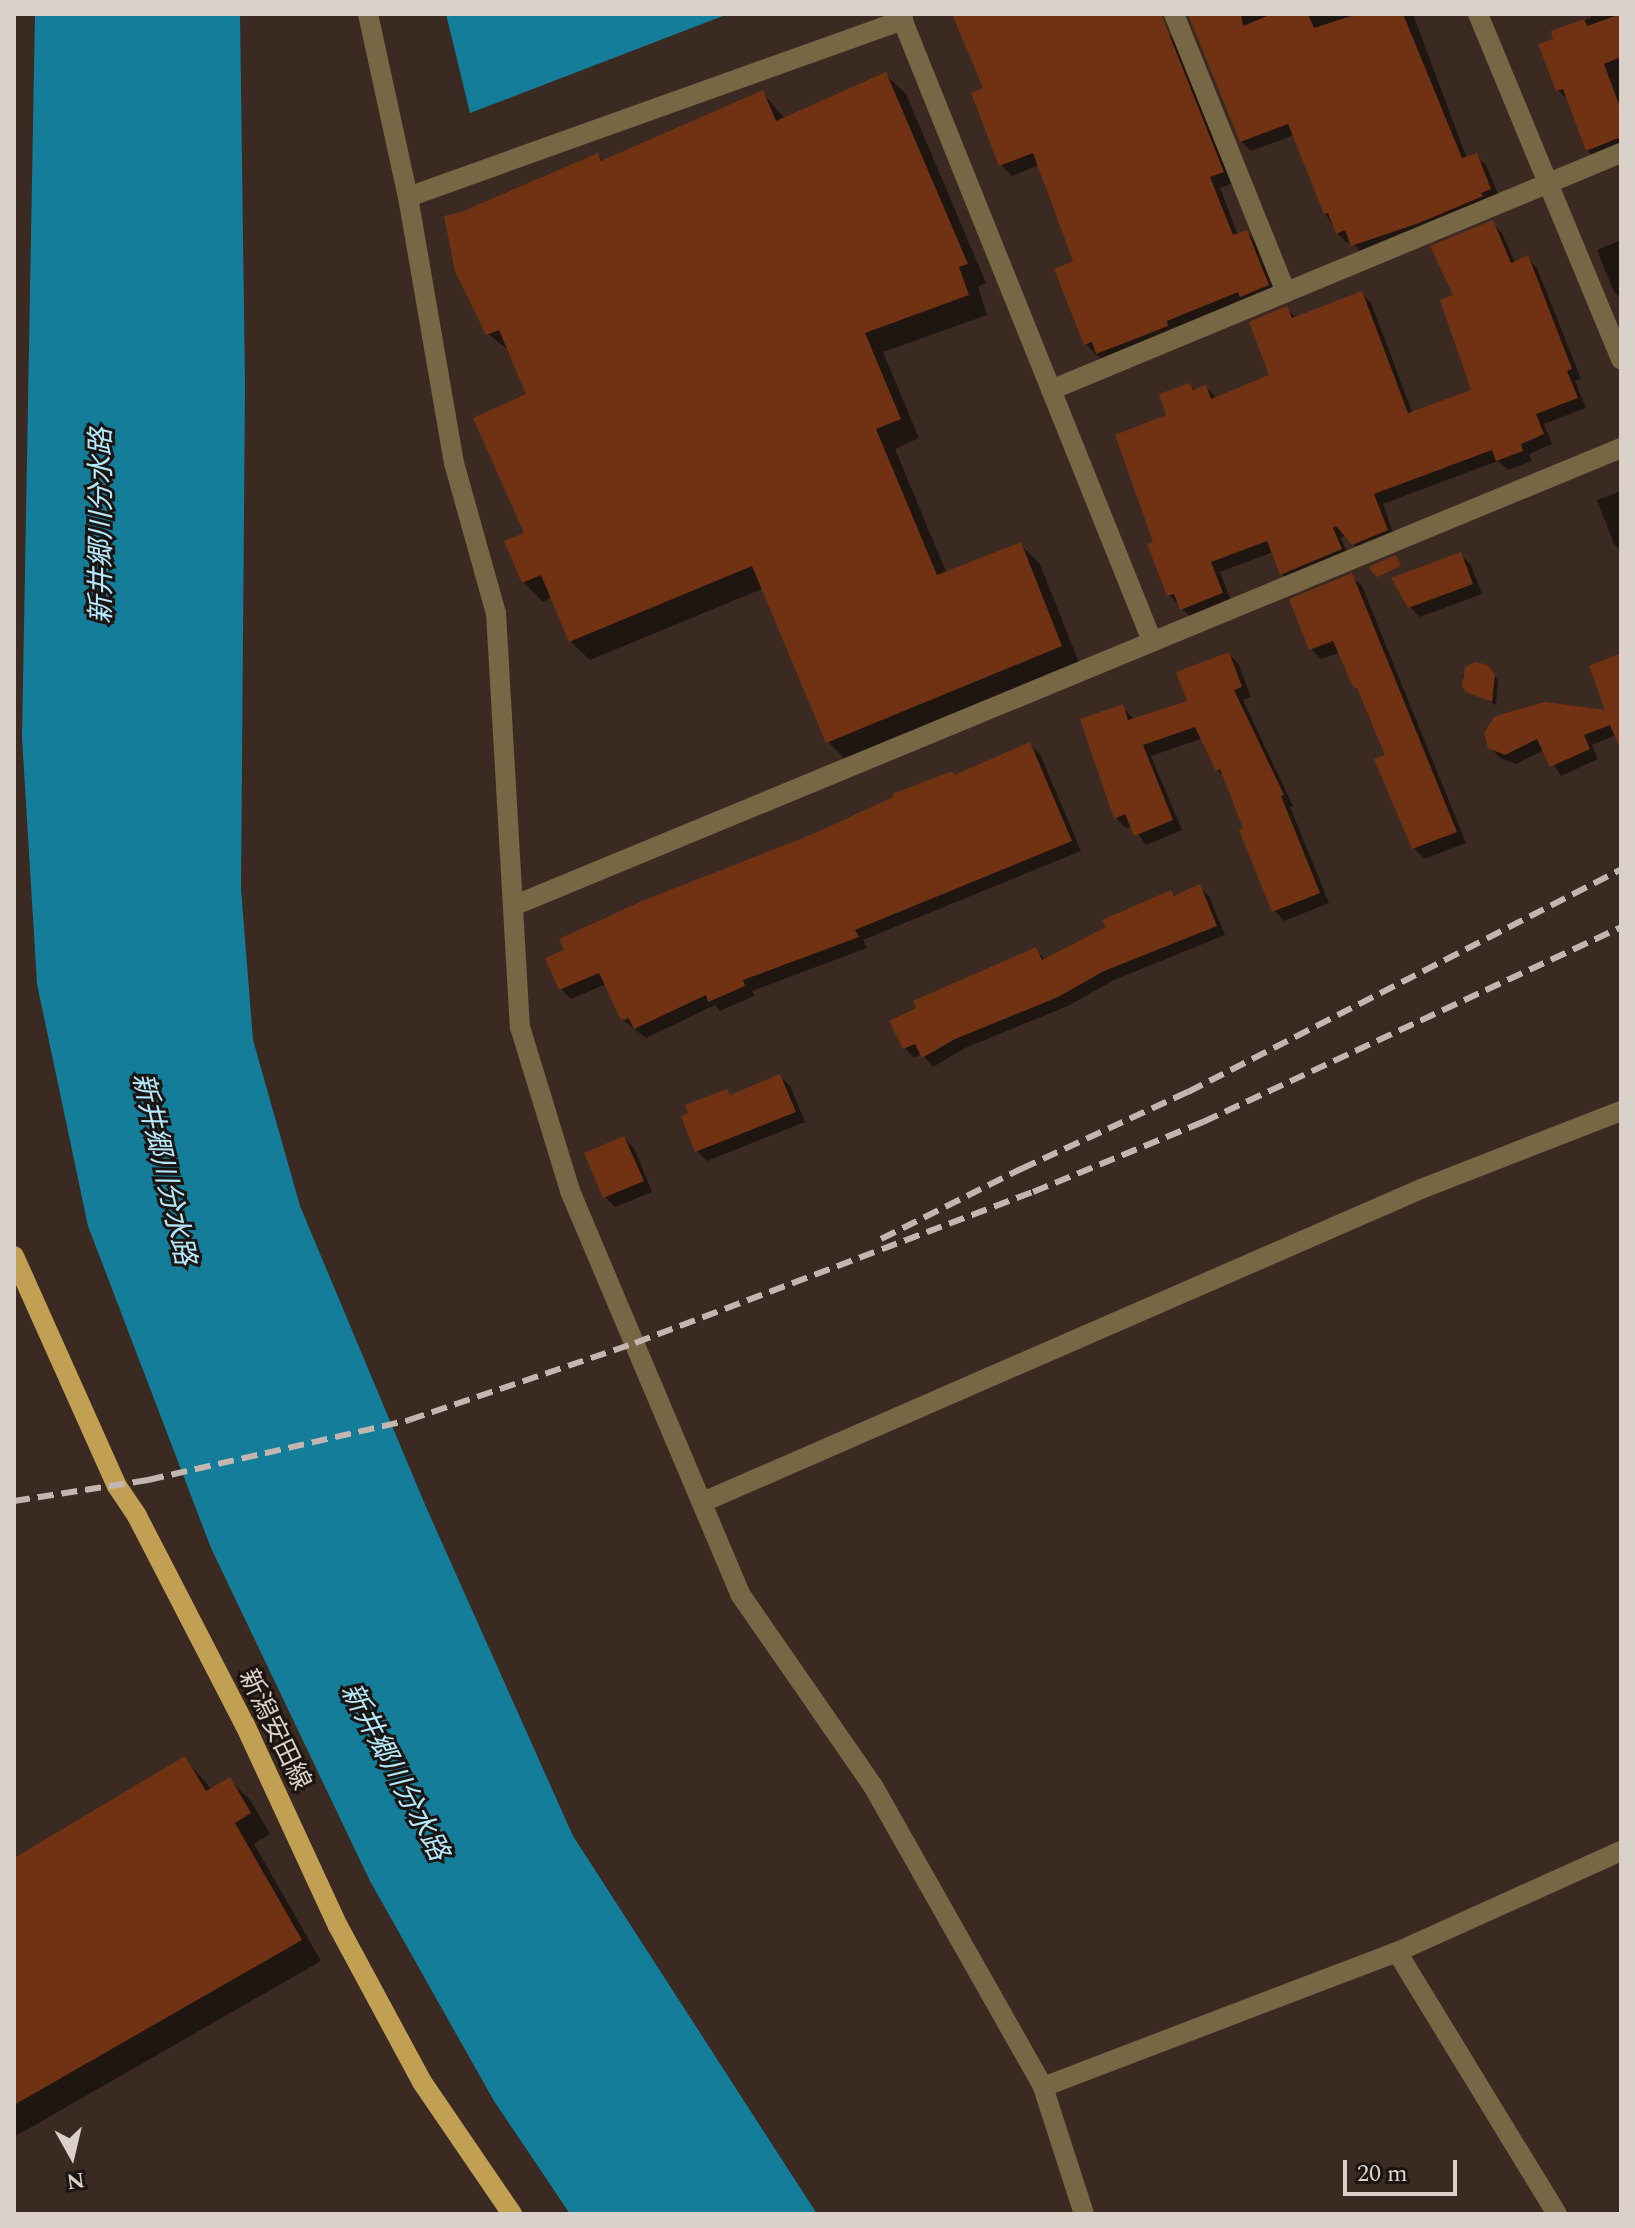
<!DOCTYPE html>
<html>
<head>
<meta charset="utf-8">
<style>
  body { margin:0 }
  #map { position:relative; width:1635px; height:2228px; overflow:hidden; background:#3b2a22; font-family:Spectral,"Noto Sans JP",serif }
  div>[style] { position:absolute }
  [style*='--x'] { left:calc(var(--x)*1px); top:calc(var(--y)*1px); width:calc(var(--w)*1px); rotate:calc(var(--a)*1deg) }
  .water>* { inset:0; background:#147e9a }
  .shadow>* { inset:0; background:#0007 }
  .building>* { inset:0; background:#703213 }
  .minor>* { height:20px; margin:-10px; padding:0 10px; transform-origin:10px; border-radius:10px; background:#786744 }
  .major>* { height:20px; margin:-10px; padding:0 10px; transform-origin:10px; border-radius:10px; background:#c19f53 }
  .rail>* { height:6px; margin-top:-3px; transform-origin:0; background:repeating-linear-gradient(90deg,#c3b6b1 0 16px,transparent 0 24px) }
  span { translate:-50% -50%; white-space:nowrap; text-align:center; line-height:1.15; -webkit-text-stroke:6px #1c1411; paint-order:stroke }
  .street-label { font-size:26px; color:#dcd0cb }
  .water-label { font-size:28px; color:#b4eafd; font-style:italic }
  .frame { position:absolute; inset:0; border:16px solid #dcd0cb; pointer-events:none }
  .north { position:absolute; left:32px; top:2116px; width:80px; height:80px; -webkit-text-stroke:6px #1c1411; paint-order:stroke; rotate:172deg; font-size:22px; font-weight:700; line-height:32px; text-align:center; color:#dcd0cb }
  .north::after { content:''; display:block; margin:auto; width:28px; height:36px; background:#dcd0cb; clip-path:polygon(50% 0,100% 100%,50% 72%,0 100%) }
  .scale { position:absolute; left:1343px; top:2160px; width:114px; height:36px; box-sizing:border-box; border:4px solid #dcd0cb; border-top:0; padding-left:10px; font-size:24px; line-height:28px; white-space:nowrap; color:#dcd0cb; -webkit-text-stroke:6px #1c1411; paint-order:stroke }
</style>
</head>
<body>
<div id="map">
  <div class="water">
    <div style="clip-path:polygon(35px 14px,240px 14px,245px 384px,241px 889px,253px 1040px,300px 1206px,426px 1507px,573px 1836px,817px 2214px,570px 2214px,494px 2101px,370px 1881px,211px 1548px,88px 1226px,37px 984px,22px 737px)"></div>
    <div style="clip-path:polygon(446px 14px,728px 14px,470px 113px)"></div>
  </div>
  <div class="shadow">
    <div style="clip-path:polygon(969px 14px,1148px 14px,1176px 41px,1233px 183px,1220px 188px,1238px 235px,1247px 233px,1258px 244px,1279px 296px,1109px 363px,1096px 355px,1086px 344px,1076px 262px,1039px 165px,1012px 176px,1001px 165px)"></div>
    <div style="clip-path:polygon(1224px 14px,1413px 14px,1467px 159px,1476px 155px,1486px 165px,1500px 199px,1363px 255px,1352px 241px,1347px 243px,1337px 233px,1325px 213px,1294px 135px,1251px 151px,1241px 141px)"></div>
    <div style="clip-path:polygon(1590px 14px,1621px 14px,1621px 151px,1597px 160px,1587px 150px,1568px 100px,1558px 90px,1553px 32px,1591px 18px)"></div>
    <div style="clip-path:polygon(886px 75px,906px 94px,986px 283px,978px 287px,987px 315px,883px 352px,919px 438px,895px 449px,947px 574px,1020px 544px,1040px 564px,1080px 665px,847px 761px,828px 742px,764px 588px,590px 660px,570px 641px,552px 597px,543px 602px,523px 582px,529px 395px,511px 352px,488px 334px,462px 214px,598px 155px,604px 162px,763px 93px,785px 119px)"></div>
    <div style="clip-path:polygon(1492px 223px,1502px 233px,1515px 263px,1527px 258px,1537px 268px,1581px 379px,1575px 381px,1586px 408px,1544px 424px,1552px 444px,1529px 454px,1532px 461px,1508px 470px,1498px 461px,1383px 504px,1396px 540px,1363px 554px,1346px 535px,1341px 538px,1350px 559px,1291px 584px,1282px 574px,1273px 552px,1220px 572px,1232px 603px,1192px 619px,1169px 595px,1156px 543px,1169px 416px,1190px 385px,1196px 391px,1206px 387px,1217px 399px,1271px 376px,1286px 308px,1296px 318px,1361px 293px,1371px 303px,1413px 414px,1474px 391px,1456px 296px)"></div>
    <div style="clip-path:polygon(1621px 240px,1621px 299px,1614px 292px,1597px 250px)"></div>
    <div style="clip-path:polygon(1621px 491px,1621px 551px,1614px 544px,1597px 500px)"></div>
    <div style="clip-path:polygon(1460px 554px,1471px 565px,1482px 594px,1420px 617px,1410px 607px)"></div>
    <div style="clip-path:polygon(1351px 576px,1362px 586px,1466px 843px,1424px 859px,1414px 848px,1377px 761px,1388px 757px,1341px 652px,1321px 659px,1311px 649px)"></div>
    <div style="clip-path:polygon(1229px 654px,1239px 665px,1251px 697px,1243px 700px,1293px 806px,1290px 807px,1329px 903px,1284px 921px,1274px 910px,1226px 778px,1217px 770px,1203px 738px,1151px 756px,1182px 830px,1146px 845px,1132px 826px,1126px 828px,1116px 818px,1123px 707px,1134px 720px,1189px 702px)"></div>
    <div style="clip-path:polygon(1621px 656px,1621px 733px,1592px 745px,1598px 759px,1561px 776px,1544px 750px,1516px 764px,1500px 758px,1490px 747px,1608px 713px)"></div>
    <div style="clip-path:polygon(1466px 669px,1493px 672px,1498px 681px,1496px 705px,1468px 691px,1462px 677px)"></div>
    <div style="clip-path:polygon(1029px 744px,1040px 754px,1081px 851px,863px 940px,867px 948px,752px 991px,754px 996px,720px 1011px,715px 1005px,646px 1038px,624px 1021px,638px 1014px,624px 1017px,624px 1020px,606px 984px,571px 999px,561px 989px,956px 777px)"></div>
    <div style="clip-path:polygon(1199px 887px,1209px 896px,1225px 935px,1114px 980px,1068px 1006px,965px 1048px,933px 1067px,922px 1054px,914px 1058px,905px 1048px,1036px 950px,1046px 960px,1171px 892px,1176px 897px)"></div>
    <div style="clip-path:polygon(780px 1076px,790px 1086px,805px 1122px,707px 1161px,697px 1151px,727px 1092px,731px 1096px)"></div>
    <div style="clip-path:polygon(624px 1138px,634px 1148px,652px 1192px,615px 1207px,605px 1197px)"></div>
    <div style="clip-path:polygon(185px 1759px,212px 1790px,230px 1780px,251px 1801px,270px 1834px,254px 1844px,321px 1961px,14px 2137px,14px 1860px)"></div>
  </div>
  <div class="building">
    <div style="clip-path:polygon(952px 14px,1161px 14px,1224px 172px,1210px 177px,1233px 235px,1247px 230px,1269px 285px,1240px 297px,1238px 292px,1167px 321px,1168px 326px,1096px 354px,1092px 342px,1084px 345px,1054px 269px,1073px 261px,1033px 153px,999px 166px,971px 93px,983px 88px)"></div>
    <div style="clip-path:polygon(1188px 14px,1241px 14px,1243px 26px,1272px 14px,1308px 14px,1314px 28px,1357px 14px,1403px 14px,1462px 158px,1477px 153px,1491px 189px,1481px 193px,1483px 196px,1419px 223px,1351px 246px,1345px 230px,1336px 234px,1328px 213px,1324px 214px,1288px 124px,1240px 142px)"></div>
    <div style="clip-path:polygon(1621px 14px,1621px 57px,1604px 64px,1621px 110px,1621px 137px,1586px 151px,1563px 89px,1556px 91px,1538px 44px,1553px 39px,1551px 31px,1584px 19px,1587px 26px)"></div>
    <div style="clip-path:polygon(886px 72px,968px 264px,959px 267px,969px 295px,865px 333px,901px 419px,876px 429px,937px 575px,1021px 542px,1062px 646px,826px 743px,752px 566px,569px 642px,541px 575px,522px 583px,504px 541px,524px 533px,473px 418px,526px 394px,499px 330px,486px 335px,455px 271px,444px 216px,461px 212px,598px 153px,601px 161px,763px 90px,776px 121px)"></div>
    <div style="clip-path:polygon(1493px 220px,1511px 263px,1528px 255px,1572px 369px,1567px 371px,1578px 398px,1536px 414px,1544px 434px,1521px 444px,1523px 451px,1496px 461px,1492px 450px,1374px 494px,1388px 530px,1352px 545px,1336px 526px,1333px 528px,1342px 549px,1280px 575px,1267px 541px,1211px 562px,1223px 593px,1180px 610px,1174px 594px,1167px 596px,1147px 544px,1153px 542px,1115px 435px,1166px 415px,1159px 394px,1190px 383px,1193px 390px,1206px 385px,1211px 399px,1269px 375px,1249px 322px,1287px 306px,1292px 318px,1362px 291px,1408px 413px,1471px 390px,1440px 300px,1453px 295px,1430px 246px)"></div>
    <div style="clip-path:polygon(1461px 552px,1473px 584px,1408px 608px,1391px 578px)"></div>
    <div style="clip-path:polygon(1396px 555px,1401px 566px,1377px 577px,1368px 567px)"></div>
    <div style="clip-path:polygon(1352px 573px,1457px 832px,1412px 849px,1374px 759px,1385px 755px,1357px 688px,1354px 689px,1333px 641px,1309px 650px,1289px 599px)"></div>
    <div style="clip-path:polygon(1229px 652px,1242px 687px,1234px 690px,1284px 795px,1281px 796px,1320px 893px,1272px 912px,1239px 830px,1243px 828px,1220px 769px,1216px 771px,1195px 727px,1143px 745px,1173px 820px,1134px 836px,1125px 814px,1114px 819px,1080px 719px,1123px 704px,1128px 720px,1187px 701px,1176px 672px)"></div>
    <div style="clip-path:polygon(1621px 653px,1621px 744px,1618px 744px,1610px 725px,1584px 735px,1590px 749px,1550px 767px,1537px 739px,1505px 755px,1488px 748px,1484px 733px,1494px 717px,1506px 713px,1545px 702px,1605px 710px,1589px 666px)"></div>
    <div style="clip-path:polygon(1475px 662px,1488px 665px,1495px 675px,1492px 702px,1466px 692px,1462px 686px,1465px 667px)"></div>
    <div style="clip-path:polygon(1030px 742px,1072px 841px,855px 930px,859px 937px,743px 980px,745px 986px,708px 1002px,706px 995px,634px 1029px,628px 1017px,621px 1020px,599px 973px,559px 990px,545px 958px,564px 950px,559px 939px,642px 901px,813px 834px,893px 797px,892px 794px,952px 771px,954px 775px)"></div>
    <div style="clip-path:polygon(1200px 884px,1217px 926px,1104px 971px,1058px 997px,955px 1039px,922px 1058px,915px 1044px,903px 1049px,889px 1021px,916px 1008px,913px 1001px,1036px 947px,1042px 960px,1106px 927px,1102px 920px,1171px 890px,1174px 896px)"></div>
    <div style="clip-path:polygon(780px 1074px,796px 1112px,695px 1152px,681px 1116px,688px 1113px,685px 1105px,727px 1089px,730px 1095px)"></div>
    <div style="clip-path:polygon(624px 1136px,644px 1181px,603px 1198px,584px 1153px)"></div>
    <div style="clip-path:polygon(185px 1756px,206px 1791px,230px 1777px,251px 1813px,235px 1823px,302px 1940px,14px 2105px,14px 1858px)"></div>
  </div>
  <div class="minor">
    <div style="--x:368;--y:14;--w:187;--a:77.7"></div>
    <div style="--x:408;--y:197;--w:270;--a:80.2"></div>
    <div style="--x:454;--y:463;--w:156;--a:74.4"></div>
    <div style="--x:496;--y:613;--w:415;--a:86.7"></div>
    <div style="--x:520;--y:1027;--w:171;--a:73"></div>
    <div style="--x:570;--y:1191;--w:437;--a:67.1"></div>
    <div style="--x:740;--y:1594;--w:234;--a:55.3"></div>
    <div style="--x:873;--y:1786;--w:346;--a:60.5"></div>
    <div style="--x:1043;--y:2087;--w:133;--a:72.1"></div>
    <div style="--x:900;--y:14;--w:676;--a:68.1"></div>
    <div style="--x:1174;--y:14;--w:300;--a:68.1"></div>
    <div style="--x:1478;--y:14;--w:374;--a:67.5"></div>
    <div style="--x:408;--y:197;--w:526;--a:-19.68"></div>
    <div style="--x:1051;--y:390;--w:617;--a:-22.58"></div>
    <div style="--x:513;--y:906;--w:1199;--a:-22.46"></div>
    <div style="--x:703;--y:1502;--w:783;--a:-23.55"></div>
    <div style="--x:1421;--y:1189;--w:215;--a:-21.3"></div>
    <div style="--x:1397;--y:1952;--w:246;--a:-24.3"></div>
    <div style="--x:1043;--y:2087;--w:379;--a:-20.9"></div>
    <div style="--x:1397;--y:1952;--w:307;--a:58.6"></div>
  </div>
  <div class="major">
    <div style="--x:14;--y:1256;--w:252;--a:65.9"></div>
    <div style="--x:117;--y:1486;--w:36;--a:56"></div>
    <div style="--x:137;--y:1516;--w:235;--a:62.7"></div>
    <div style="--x:245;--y:1725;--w:221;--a:65.2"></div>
    <div style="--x:338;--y:1926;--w:177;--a:61.7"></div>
    <div style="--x:422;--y:2082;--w:160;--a:55.7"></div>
  </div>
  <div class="rail">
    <div style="--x:881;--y:1239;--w:157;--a:-26.6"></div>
    <div style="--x:1021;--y:1169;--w:184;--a:-24.8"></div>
    <div style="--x:1188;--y:1092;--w:487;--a:-27.2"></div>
    <div style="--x:14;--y:1501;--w:136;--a:-8.9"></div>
    <div style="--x:148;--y:1480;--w:268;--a:-12.9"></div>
    <div style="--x:409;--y:1420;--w:239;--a:-18.8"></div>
    <div style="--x:635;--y:1343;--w:426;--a:-20.8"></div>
    <div style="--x:1033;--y:1192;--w:184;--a:-22.4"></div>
    <div style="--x:1203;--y:1122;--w:461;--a:-25"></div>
  </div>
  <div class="street-label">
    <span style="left:274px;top:1730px;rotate:64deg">新潟安田線</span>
  </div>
  <div class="water-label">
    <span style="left:102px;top:526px;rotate:-90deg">新井郷川分水路</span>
    <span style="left:163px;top:1169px;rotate:77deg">新井郷川分水路</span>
    <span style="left:394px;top:1772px;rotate:62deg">新井郷川分水路</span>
  </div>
  <div class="frame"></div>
  <div class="north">N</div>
  <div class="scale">20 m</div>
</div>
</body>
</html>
